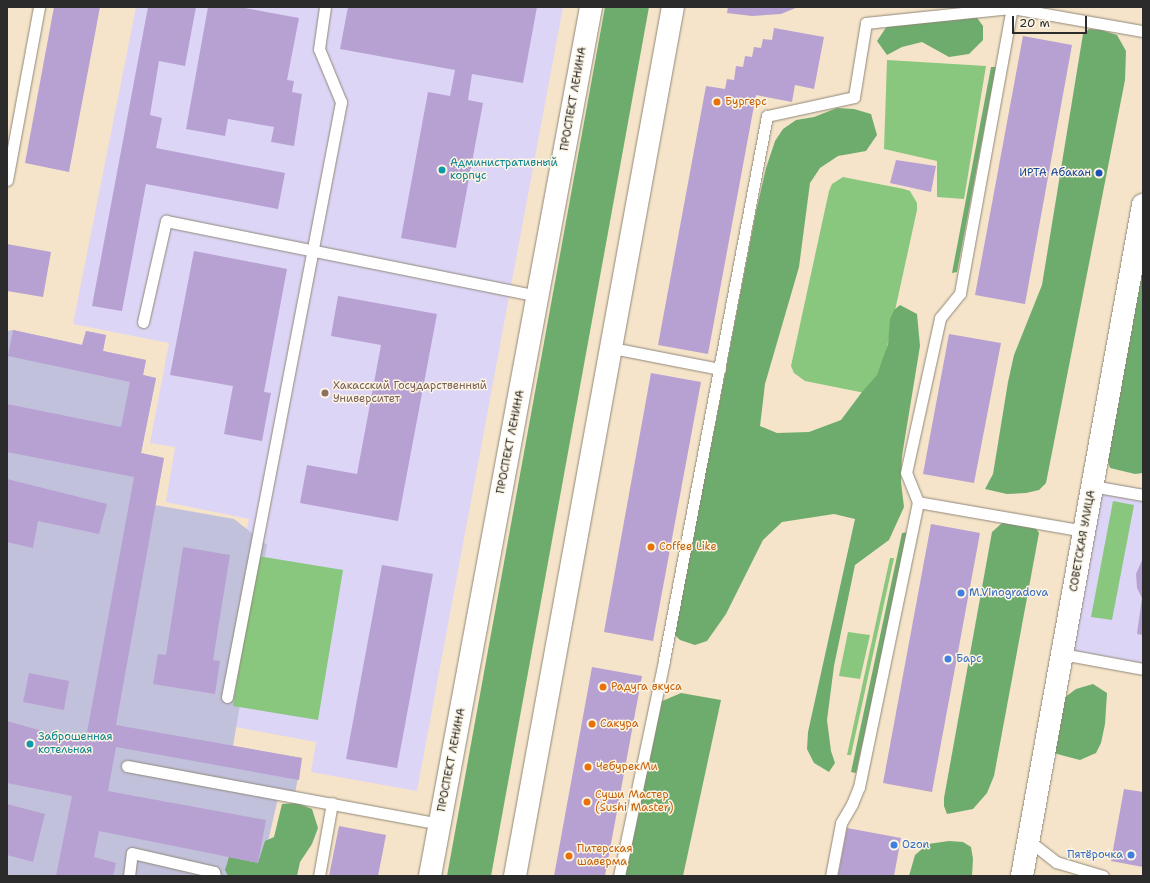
<!DOCTYPE html>
<html>
<head>
<meta charset="utf-8">
<style>
  body { margin:0 }
  #map { position:relative; width:1150px; height:883px; overflow:hidden; background:#f5e4c9; font-family:"Shantell Sans",sans-serif }
  div>[style] { position:absolute }
  [style*='--x'] { left:calc(var(--x)*1px); top:calc(var(--y)*1px); width:calc(var(--w)*1px); rotate:calc(var(--a)*1deg) }
  .built>* { inset:0; background:#ddd5f6 }
  .industrial>* { inset:0; background:#c2c1dc }
  .green>* { inset:0; background:#89c77e }
  .forest>* { inset:0; background:#6eac6d }
  .building>* { inset:0; background:#b7a1d2 }
  .roads { filter:drop-shadow(0 0 1px #90887a) drop-shadow(0 0 1px #90887a) }
  .service>* { height:11px; margin:-5.5px; padding:0 5.5px; transform-origin:5.5px; border-radius:5.5px; background:#fff }
  .minor>* { height:22px; margin:-11px; padding:0 11px; transform-origin:11px; border-radius:11px; background:#fff }
  .dots>* { width:11px; height:11px; translate:-50% -50%; box-sizing:border-box; border:2px solid #fcf5e5; border-radius:50% }
  span { translate:-50% -50%; white-space:nowrap; text-align:center; line-height:1.15; -webkit-text-stroke:3px #fcf5e5; paint-order:stroke }
  .street-label { font-size:11px; color:#2b2b2b }
  .food-label { font-size:11px; color:#c56008 }
  .left { translate:0 -50%; text-align:left }
  .culture-label { font-size:11px; color:#0d838f }
  .transit-label { font-size:11px; color:#164399 }
  .right { translate:-100% -50%; text-align:right }
  .education-label { font-size:11px; color:#785e54 }
  .shop-label { font-size:11px; color:#366cbe }
  .frame { position:absolute; inset:0; border:8px solid #2b2b2b; pointer-events:none }
  .scale { position:absolute; left:1012px; top:16px; width:75px; height:18px; box-sizing:border-box; border:2px solid #2b2b2b; border-top:0; padding-left:5px; font-size:12px; line-height:14px; white-space:nowrap; color:#2b2b2b; -webkit-text-stroke:3px #fcf5e5; paint-order:stroke }
</style>
</head>
<body>
<div id="map">
  <div class="built">
    <div style="clip-path:polygon(136px 7px,563px 7px,417px 791px,311px 772px,316px 742px,209px 722px,249px 519px,166px 502px,175px 447px,150px 443px,169px 343px,73px 324px)"></div>
    <div style="clip-path:polygon(1101px 482px,1143px 489px,1143px 663px,1070px 650px)"></div>
  </div>
  <div class="industrial">
    <div style="clip-path:polygon(13px 330px,82px 345px,86px 331px,106px 335px,103px 351px,146px 360px,143px 375px,156px 378px,141px 453px,164px 458px,155px 505px,234px 519px,267px 545px,233px 746px,302px 758px,294px 798px,278px 798px,260px 876px,7px 876px,7px 331px)"></div>
  </div>
  <div class="green">
    <div style="clip-path:polygon(887px 60px,986px 66px,964px 199px,937px 197px,937px 161px,884px 149px)"></div>
    <div style="clip-path:polygon(843px 177px,904px 189px,910px 191px,917px 203px,917px 210px,880px 379px,865px 393px,805px 381px,794px 373px,791px 366px,829px 191px,832px 184px)"></div>
    <div style="clip-path:polygon(1113px 501px,1134px 505px,1112px 620px,1091px 617px)"></div>
    <div style="clip-path:polygon(258px 556px,343px 570px,318px 720px,233px 706px)"></div>
    <div style="clip-path:polygon(890px 558px,894px 558px,851px 755px,847px 755px)"></div>
    <div style="clip-path:polygon(848px 632px,870px 635px,860px 679px,839px 676px)"></div>
  </div>
  <div class="forest">
    <div style="clip-path:polygon(605px 7px,649px 7px,491px 876px,447px 876px)"></div>
    <div style="clip-path:polygon(975px 15px,983px 26px,983px 40px,969px 54px,949px 57px,922px 42px,902px 47px,887px 55px,877px 41px,887px 26px)"></div>
    <div style="clip-path:polygon(1089px 29px,1101px 30px,1117px 35px,1126px 51px,1125px 80px,1046px 483px,1039px 490px,1026px 493px,1007px 494px,985px 489px,993px 474px,1008px 382px,1014px 355px,1042px 285px,1083px 34px)"></div>
    <div style="clip-path:polygon(991px 67px,996px 67px,957px 272px,952px 273px)"></div>
    <div style="clip-path:polygon(837px 108px,854px 109px,871px 114px,877px 135px,866px 151px,838px 156px,820px 168px,810px 183px,799px 267px,765px 384px,760px 426px,777px 433px,809px 432px,841px 420px,862px 392px,877px 375px,888px 344px,890px 319px,894px 310px,900px 305px,917px 314px,920px 346px,902px 456px,901px 482px,904px 507px,889px 540px,855px 565px,834px 666px,827px 720px,831px 751px,835px 763px,829px 772px,814px 763px,807px 749px,808px 732px,855px 519px,834px 514px,782px 522px,763px 540px,726px 614px,707px 641px,695px 645px,680px 640px,674px 634px,676px 613px,716px 421px,756px 212px,766px 168px,775px 141px,783px 129px,796px 120px,814px 117px)"></div>
    <div style="clip-path:polygon(1143px 241px,1143px 473px,1135px 474px,1110px 468px,1105px 452px)"></div>
    <div style="clip-path:polygon(1015px 520px,1033px 524px,1039px 533px,994px 776px,987px 793px,973px 809px,947px 814px,944px 806px,944px 798px,992px 532px,1002px 523px)"></div>
    <div style="clip-path:polygon(909px 532px,856px 773px,851px 772px,902px 533px)"></div>
    <div style="clip-path:polygon(1093px 684px,1107px 693px,1105px 724px,1101px 743px,1096px 753px,1080px 760px,1057px 754px,1046px 748px,1060px 701px,1076px 689px)"></div>
    <div style="clip-path:polygon(681px 693px,721px 700px,683px 876px,625px 876px,660px 702px)"></div>
    <div style="clip-path:polygon(297px 803px,312px 809px,318px 828px,312px 844px,300px 862px,297px 876px,228px 876px,225px 870px,229px 857px,258px 863px,265px 841px,274px 837px,282px 804px)"></div>
    <div style="clip-path:polygon(949px 841px,963px 842px,971px 847px,973px 859px,972px 876px,909px 876px,915px 855px,928px 844px)"></div>
  </div>
  <div class="building">
    <div style="clip-path:polygon(54px 7px,100px 7px,69px 172px,25px 163px)"></div>
    <div style="clip-path:polygon(148px 7px,196px 7px,185px 66px,159px 61px,150px 115px,162px 118px,156px 148px,285px 173px,278px 209px,146px 184px,122px 311px,92px 306px)"></div>
    <div style="clip-path:polygon(208px 7px,239px 7px,299px 18px,287px 80px,294px 81px,292px 92px,302px 94px,294px 146px,271px 142px,274px 127px,228px 119px,225px 136px,186px 129px)"></div>
    <div style="clip-path:polygon(348px 7px,537px 7px,523px 83px,472px 74px,468px 100px,483px 103px,456px 248px,401px 238px,428px 92px,450px 96px,455px 70px,340px 49px)"></div>
    <div style="clip-path:polygon(728px 7px,798px 7px,781px 14px,752px 16px,727px 13px)"></div>
    <div style="clip-path:polygon(774px 28px,824px 37px,814px 89px,795px 85px,792px 102px,756px 95px,708px 354px,658px 345px,706px 86px,725px 89px,727px 79px,734px 80px,736px 66px,743px 67px,745px 56px,752px 57px,754px 47px,761px 48px,763px 39px,772px 40px)"></div>
    <div style="clip-path:polygon(1023px 36px,1072px 45px,1025px 304px,975px 295px)"></div>
    <div style="clip-path:polygon(896px 160px,936px 166px,931px 192px,890px 183px)"></div>
    <div style="clip-path:polygon(7px 244px,51px 252px,43px 297px,7px 291px)"></div>
    <div style="clip-path:polygon(194px 251px,287px 269px,264px 392px,271px 393px,262px 441px,224px 434px,233px 386px,170px 375px)"></div>
    <div style="clip-path:polygon(338px 296px,437px 314px,398px 521px,300px 503px,307px 465px,357px 474px,381px 345px,331px 336px)"></div>
    <div style="clip-path:polygon(13px 330px,82px 345px,86px 331px,106px 335px,103px 351px,146px 360px,143px 375px,156px 378px,141px 453px,164px 458px,116px 725px,302px 758px,299px 780px,116px 747px,108px 791px,266px 820px,258px 863px,99px 831px,94px 857px,116px 863px,113px 876px,56px 876px,72px 796px,7px 783px,7px 721px,46px 732px,86px 738px,134px 477px,7px 452px,7px 404px,121px 427px,130px 382px,8px 356px)"></div>
    <div style="clip-path:polygon(949px 334px,1001px 343px,974px 483px,923px 474px)"></div>
    <div style="clip-path:polygon(651px 373px,701px 382px,653px 641px,604px 632px)"></div>
    <div style="clip-path:polygon(7px 479px,107px 504px,99px 534px,38px 521px,33px 548px,7px 542px)"></div>
    <div style="clip-path:polygon(931px 524px,980px 533px,932px 792px,883px 783px)"></div>
    <div style="clip-path:polygon(183px 547px,230px 555px,213px 660px,220px 661px,215px 694px,153px 684px,158px 654px,166px 655px)"></div>
    <div style="clip-path:polygon(1143px 558px,1143px 635px,1137px 634px,1142px 598px,1137px 588px,1136px 574px)"></div>
    <div style="clip-path:polygon(382px 565px,433px 574px,397px 768px,346px 759px)"></div>
    <div style="clip-path:polygon(592px 667px,642px 676px,605px 876px,554px 876px)"></div>
    <div style="clip-path:polygon(29px 673px,69px 681px,64px 710px,23px 702px)"></div>
    <div style="clip-path:polygon(1124px 789px,1143px 792px,1143px 867px,1111px 861px)"></div>
    <div style="clip-path:polygon(7px 804px,45px 814px,33px 862px,7px 855px)"></div>
    <div style="clip-path:polygon(339px 826px,386px 835px,378px 876px,329px 876px)"></div>
    <div style="clip-path:polygon(847px 828px,901px 838px,894px 876px,838px 876px)"></div>
  </div>
  <div class="roads">
    <div class="service">
      <div style="--x:7;--y:180;--w:176;--a:-79.5"></div>
      <div style="--x:143;--y:322;--w:104;--a:-77.2"></div>
      <div style="--x:166;--y:221;--w:379;--a:11.4"></div>
      <div style="--x:612;--y:348;--w:110;--a:11"></div>
      <div style="--x:1092;--y:486;--w:52;--a:10"></div>
      <div style="--x:918;--y:502;--w:31;--a:-112"></div>
      <div style="--x:906;--y:473;--w:159;--a:-77.6"></div>
      <div style="--x:940;--y:318;--w:32;--a:-51"></div>
      <div style="--x:960;--y:293;--w:290;--a:-79.7"></div>
      <div style="--x:1012;--y:8;--w:133;--a:10"></div>
      <div style="--x:1062;--y:654;--w:82;--a:10.5"></div>
      <div style="--x:227;--y:697;--w:606;--a:-79.15"></div>
      <div style="--x:341;--y:102;--w:57;--a:-112.5"></div>
      <div style="--x:319;--y:49;--w:42;--a:-81.9"></div>
      <div style="--x:127;--y:766;--w:318;--a:10.5"></div>
      <div style="--x:1028;--y:840;--w:36;--a:38"></div>
      <div style="--x:1056;--y:862;--w:49;--a:16.6"></div>
      <div style="--x:129;--y:876;--w:23;--a:-83"></div>
      <div style="--x:132;--y:853;--w:84;--a:13"></div>
      <div style="--x:214;--y:872;--w:4;--a:76"></div>
      <div style="--x:319;--y:876;--w:74;--a:-79.9"></div>
      <div style="--x:619;--y:876;--w:221;--a:-78.2"></div>
      <div style="--x:664;--y:660;--w:554;--a:-79.28"></div>
      <div style="--x:767;--y:116;--w:89;--a:-12.3"></div>
      <div style="--x:854;--y:97;--w:75;--a:-80.8"></div>
      <div style="--x:866;--y:23;--w:147;--a:-5.9"></div>
      <div style="--x:831;--y:876;--w:54;--a:-79.3"></div>
      <div style="--x:841;--y:823;--w:22;--a:-60"></div>
      <div style="--x:852;--y:804;--w:18;--a:-68"></div>
      <div style="--x:859;--y:787;--w:291;--a:-78.3"></div>
      <div style="--x:918;--y:502;--w:169;--a:9.9"></div>
    </div>
    <div class="minor">
      <div style="--x:430;--y:876;--w:884;--a:-79.5"></div>
      <div style="--x:515;--y:876;--w:883;--a:-79.7"></div>
      <div style="--x:1022;--y:876;--w:682;--a:-79.78"></div>
    </div>
  </div>
  <div class="dots">
    <div style="left:717px;top:102px;background:#e8710a"></div>
    <div style="left:442px;top:170px;background:#0f9aa8"></div>
    <div style="left:1099px;top:173px;background:#1a4fb4"></div>
    <div style="left:325px;top:393px;background:#8d6e63"></div>
    <div style="left:651px;top:547px;background:#e8710a"></div>
    <div style="left:961px;top:593px;background:#3f7fe0"></div>
    <div style="left:948px;top:659px;background:#3f7fe0"></div>
    <div style="left:603px;top:687px;background:#e8710a"></div>
    <div style="left:592px;top:724px;background:#e8710a"></div>
    <div style="left:30px;top:744px;background:#0f9aa8"></div>
    <div style="left:588px;top:767px;background:#e8710a"></div>
    <div style="left:587px;top:802px;background:#e8710a"></div>
    <div style="left:894px;top:845px;background:#3f7fe0"></div>
    <div style="left:1131px;top:855px;background:#3f7fe0"></div>
    <div style="left:569px;top:856px;background:#e8710a"></div>
  </div>
  <div class="street-label">
    <span style="left:574px;top:99px;rotate:-80deg">ПРОСПЕКТ ЛЕНИНА</span>
    <span style="left:511px;top:442px;rotate:-79deg">ПРОСПЕКТ ЛЕНИНА</span>
    <span style="left:1083px;top:541px;rotate:-80deg">СОВЕТСКАЯ УЛИЦА</span>
    <span style="left:452px;top:760px;rotate:-79deg">ПРОСПЕКТ ЛЕНИНА</span>
  </div>
  <div class="food-label">
    <span class="left" style="left:725px;top:102px">Бургерс</span>
    <span class="left" style="left:659px;top:547px">Coffee Like</span>
    <span class="left" style="left:611px;top:687px">Радуга вкуса</span>
    <span class="left" style="left:600px;top:724px">Сакура</span>
    <span class="left" style="left:596px;top:767px">ЧебурекМи</span>
    <span class="left" style="left:595px;top:802px">Суши Мастер<br>(Sushi Master)</span>
    <span class="left" style="left:577px;top:856px">Питерская<br>шаверма</span>
  </div>
  <div class="culture-label">
    <span class="left" style="left:450px;top:170px">Административный<br>корпус</span>
    <span class="left" style="left:38px;top:744px">Заброшенная<br>котельная</span>
  </div>
  <div class="transit-label">
    <span class="right" style="left:1091px;top:173px">ИРТА Абакан</span>
  </div>
  <div class="education-label">
    <span class="left" style="left:333px;top:393px">Хакасский Государственный<br>Университет</span>
  </div>
  <div class="shop-label">
    <span class="left" style="left:969px;top:593px">M.Vinogradova</span>
    <span class="left" style="left:956px;top:659px">Барс</span>
    <span class="left" style="left:902px;top:845px">Ozon</span>
    <span class="right" style="left:1123px;top:855px">Пятёрочка</span>
  </div>
  <div class="frame"></div>
  <div class="scale">20 m</div>
</div>
</body>
</html>
